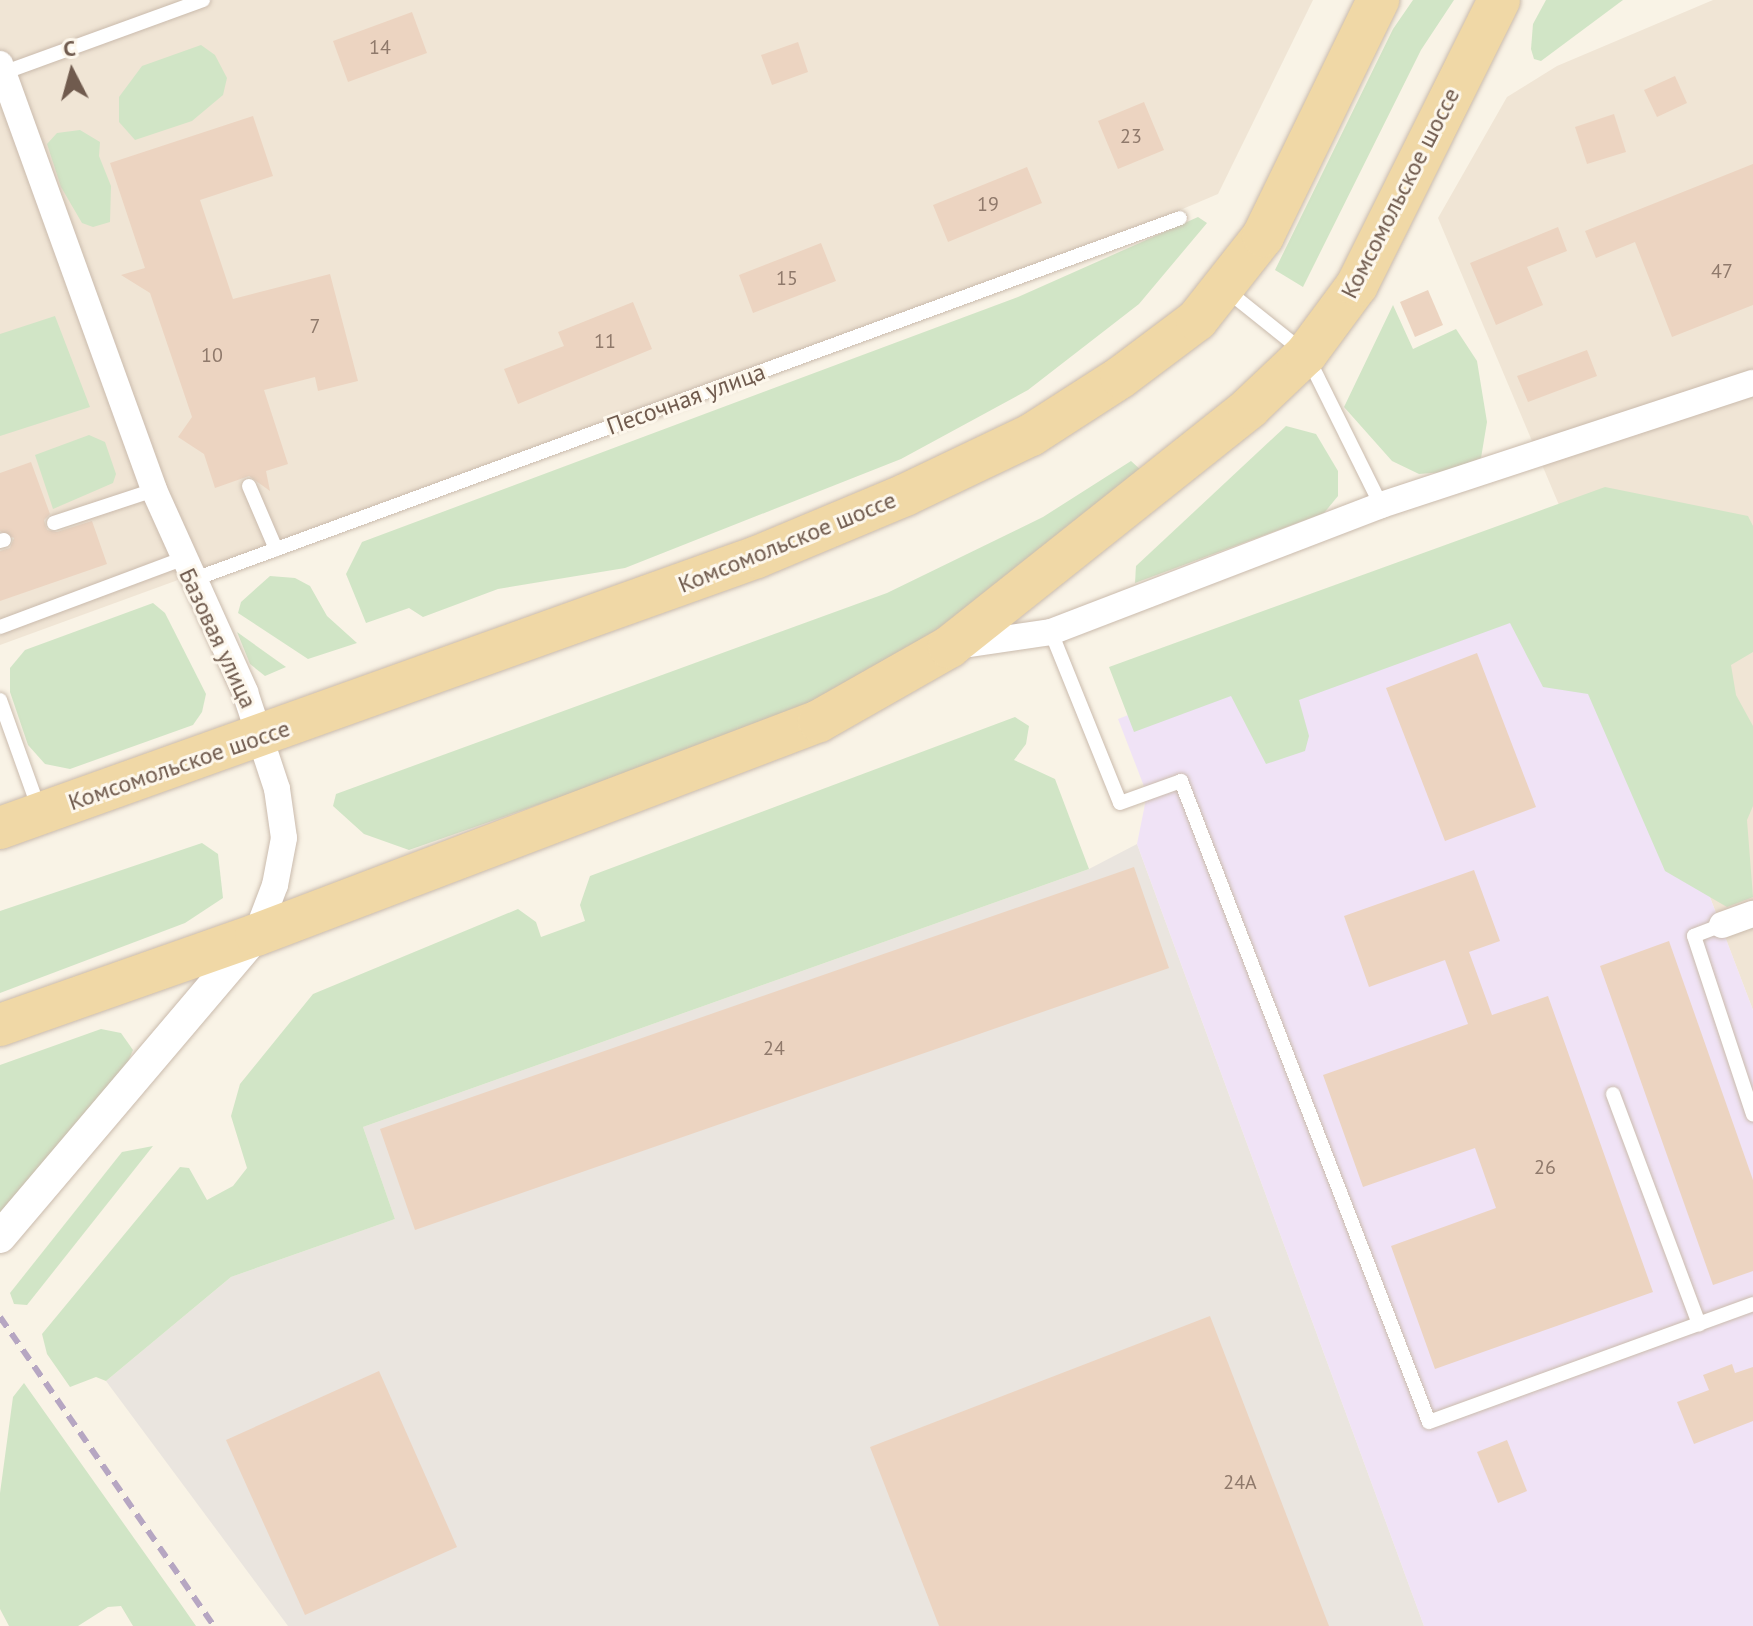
<!DOCTYPE html>
<html>
<head>
<meta charset="utf-8">
<style>
  body { margin:0 }
  #map { position:relative; width:1753px; height:1626px; overflow:hidden; background:#f9f3e6; font-family:"PT Sans",sans-serif }
  div>[style] { position:absolute }
  [style*='--x'] { left:calc(var(--x)*1px); top:calc(var(--y)*1px); width:calc(var(--w)*1px); rotate:calc(var(--a)*1deg) }
  .residential>* { inset:0; background:#f0e5d5 }
  .industrial>* { inset:0; background:#eae5df }
  .education>* { inset:0; background:#f0e3f6 }
  .green>* { inset:0; background:#d1e5c6 }
  .building>* { inset:0; background:#ecd4c1 }
  .roads { filter:drop-shadow(0 0 2px #cabbad) drop-shadow(0 0 2px #cabbad) }
  .service>* { height:14px; margin:-7px; padding:0 7px; transform-origin:7px; border-radius:7px; background:#fff }
  .minor>* { height:26px; margin:-13px; padding:0 13px; transform-origin:13px; border-radius:13px; background:#fff }
  .tertiary>* { height:32px; margin:-16px; padding:0 16px; transform-origin:16px; border-radius:16px; background:#fff }
  .primary>* { height:42px; margin:-21px; padding:0 21px; transform-origin:21px; border-radius:21px; background:#f0d8a6 }
  .rail>* { height:6px; margin-top:-3px; transform-origin:0; background:repeating-linear-gradient(90deg,#b6a6c2 0 12px,transparent 0 20px) }
  span { translate:-50% -50%; white-space:nowrap; text-align:center; line-height:1.15; -webkit-text-stroke:6px #fdf7ec; paint-order:stroke }
  .number-label { font-size:20px; color:#8f796b }
  .number-label span { -webkit-text-stroke-width:0 }
  .street-label { font-size:24px; color:#705b4e }
  .north { position:absolute; left:32px; top:32px; width:80px; height:80px; -webkit-text-stroke:6px #fdf7ec; paint-order:stroke; rotate:354deg; font-size:22px; font-weight:700; line-height:32px; text-align:center; color:#705b4e }
  .north::after { content:''; display:block; margin:auto; width:28px; height:36px; background:#705b4e; clip-path:polygon(50% 0,100% 100%,50% 72%,0 100%) }
</style>
</head>
<body>
<div id="map">
  <div class="residential">
    <div style="clip-path:polygon(0 0,1313px 0,1218px 194px,1114px 238px,0 645px)"></div>
    <div style="clip-path:polygon(1713px 0,1753px 0,1753px 1010px,1575px 543px,1438px 218px,1507px 97px,1557px 66px)"></div>
  </div>
  <div class="industrial">
    <div style="clip-path:polygon(1137px 844px,1424px 1626px,288px 1626px,106px 1381px,231px 1277px,395px 1219px,363px 1127px,1089px 869px)"></div>
  </div>
  <div class="education">
    <div style="clip-path:polygon(1575px 543px,1753px 1010px,1753px 1626px,1424px 1626px,1137px 844px,1147px 794px,1118px 719px)"></div>
  </div>
  <div class="green">
    <div style="clip-path:polygon(1413px 0,1454px 0,1421px 50px,1303px 287px,1275px 270px,1393px 29px)"></div>
    <div style="clip-path:polygon(1546px 0,1623px 0,1541px 61px,1534px 59px,1531px 49px,1533px 24px)"></div>
    <div style="clip-path:polygon(201px 45px,215px 55px,227px 78px,223px 95px,192px 121px,135px 140px,119px 122px,119px 97px,142px 66px)"></div>
    <div style="clip-path:polygon(80px 130px,100px 142px,99px 156px,111px 186px,110px 222px,93px 227px,82px 223px,61px 187px,47px 144px,57px 133px)"></div>
    <div style="clip-path:polygon(1198px 217px,1207px 223px,1139px 304px,1028px 390px,901px 459px,625px 568px,498px 589px,423px 617px,409px 608px,366px 623px,346px 574px,362px 542px,1018px 297px)"></div>
    <div style="clip-path:polygon(1393px 305px,1413px 349px,1456px 329px,1477px 361px,1487px 422px,1481px 458px,1444px 472px,1419px 474px,1392px 461px,1344px 407px)"></div>
    <div style="clip-path:polygon(55px 316px,90px 407px,0 436px,0 334px)"></div>
    <div style="clip-path:polygon(1286px 426px,1316px 434px,1338px 471px,1338px 496px,1324px 513px,1135px 583px,1136px 566px)"></div>
    <div style="clip-path:polygon(89px 435px,105px 442px,116px 474px,113px 483px,53px 509px,35px 455px)"></div>
    <div style="clip-path:polygon(1131px 461px,1142px 471px,908px 653px,806px 711px,409px 850px,364px 834px,333px 806px,336px 794px,887px 593px,1043px 517px)"></div>
    <div style="clip-path:polygon(1605px 487px,1748px 516px,1753px 526px,1753px 652px,1731px 665px,1736px 695px,1753px 726px,1753px 806px,1747px 820px,1753px 897px,1727px 907px,1665px 871px,1588px 694px,1543px 687px,1510px 623px,1299px 700px,1309px 736px,1305px 751px,1266px 764px,1231px 696px,1134px 732px,1109px 667px)"></div>
    <div style="clip-path:polygon(270px 576px,295px 578px,310px 586px,327px 616px,357px 643px,308px 659px,238px 613px,241px 602px)"></div>
    <div style="clip-path:polygon(153px 603px,165px 613px,206px 694px,202px 712px,193px 725px,70px 769px,45px 764px,28px 745px,10px 692px,10px 668px,25px 650px)"></div>
    <div style="clip-path:polygon(237px 632px,286px 667px,265px 676px,250px 664px)"></div>
    <div style="clip-path:polygon(1015px 717px,1029px 726px,1026px 744px,1014px 760px,1055px 779px,1089px 869px,363px 1127px,395px 1219px,231px 1277px,106px 1381px,96px 1377px,70px 1387px,47px 1354px,42px 1334px,180px 1167px,189px 1168px,207px 1200px,233px 1186px,247px 1168px,231px 1116px,240px 1084px,313px 994px,518px 909px,536px 922px,541px 937px,585px 921px,580px 905px,590px 876px)"></div>
    <div style="clip-path:polygon(202px 843px,218px 854px,223px 898px,185px 923px,0 993px,0 911px)"></div>
    <div style="clip-path:polygon(101px 1029px,121px 1033px,133px 1050px,127px 1064px,0 1218px,0 1065px)"></div>
    <div style="clip-path:polygon(153px 1146px,27px 1305px,14px 1304px,10px 1293px,122px 1152px)"></div>
    <div style="clip-path:polygon(24px 1383px,180px 1603px,196px 1626px,133px 1626px,121px 1606px,108px 1607px,78px 1626px,9px 1626px,0 1609px,0 1493px,13px 1397px)"></div>
  </div>
  <div class="building">
    <div style="clip-path:polygon(412px 12px,427px 53px,348px 82px,333px 41px)"></div>
    <div style="clip-path:polygon(798px 42px,808px 72px,772px 85px,761px 55px)"></div>
    <div style="clip-path:polygon(1675px 76px,1687px 103px,1657px 117px,1644px 90px)"></div>
    <div style="clip-path:polygon(1144px 102px,1164px 150px,1118px 169px,1098px 121px)"></div>
    <div style="clip-path:polygon(1614px 114px,1626px 152px,1587px 164px,1575px 127px)"></div>
    <div style="clip-path:polygon(253px 116px,273px 176px,200px 200px,233px 299px,330px 274px,358px 381px,318px 391px,315px 377px,264px 390px,288px 464px,266px 471px,270px 491px,249px 476px,215px 488px,204px 454px,178px 437px,192px 417px,150px 293px,121px 275px,145px 268px,110px 163px)"></div>
    <div style="clip-path:polygon(1753px 164px,1753px 305px,1672px 337px,1635px 242px,1596px 258px,1585px 231px)"></div>
    <div style="clip-path:polygon(1027px 167px,1042px 203px,948px 242px,933px 205px)"></div>
    <div style="clip-path:polygon(1558px 227px,1567px 251px,1527px 267px,1543px 305px,1496px 325px,1470px 263px)"></div>
    <div style="clip-path:polygon(821px 243px,836px 281px,753px 313px,739px 275px)"></div>
    <div style="clip-path:polygon(1428px 290px,1443px 325px,1415px 337px,1400px 302px)"></div>
    <div style="clip-path:polygon(633px 302px,652px 349px,518px 404px,504px 369px,564px 346px,558px 332px)"></div>
    <div style="clip-path:polygon(1587px 350px,1597px 376px,1528px 402px,1517px 376px)"></div>
    <div style="clip-path:polygon(31px 462px,50px 514px,44px 520px,47px 530px,57px 532px,92px 521px,107px 564px,0 601px,0 551px,10px 548px,14px 538px,0 531px,0 473px)"></div>
    <div style="clip-path:polygon(1477px 653px,1536px 807px,1445px 841px,1386px 688px)"></div>
    <div style="clip-path:polygon(1134px 867px,1169px 968px,415px 1230px,380px 1129px)"></div>
    <div style="clip-path:polygon(1474px 870px,1500px 941px,1469px 952px,1492px 1015px,1548px 996px,1653px 1292px,1435px 1369px,1391px 1246px,1496px 1208px,1475px 1148px,1363px 1187px,1323px 1075px,1468px 1024px,1445px 960px,1369px 987px,1344px 916px)"></div>
    <div style="clip-path:polygon(1669px 941px,1753px 1180px,1753px 1271px,1713px 1285px,1600px 966px)"></div>
    <div style="clip-path:polygon(1210px 1316px,1329px 1626px,939px 1626px,870px 1447px)"></div>
    <div style="clip-path:polygon(1732px 1364px,1735px 1373px,1753px 1367px,1753px 1421px,1694px 1444px,1677px 1402px,1709px 1390px,1703px 1375px)"></div>
    <div style="clip-path:polygon(379px 1371px,457px 1547px,305px 1615px,226px 1440px)"></div>
    <div style="clip-path:polygon(1507px 1440px,1527px 1491px,1498px 1503px,1477px 1452px)"></div>
  </div>
  <div class="roads">
    <div class="service">
      <div style="--x:0;--y:74;--w:216;--a:-20"></div>
      <div style="--x:1225;--y:289;--w:104;--a:38.7"></div>
      <div style="--x:1306;--y:354;--w:169;--a:63.6"></div>
      <div style="--x:249;--y:486;--w:69;--a:66.8"></div>
      <div style="--x:54;--y:523;--w:105;--a:-18.3"></div>
      <div style="--x:0;--y:541;--w:4;--a:-14"></div>
      <div style="--x:192;--y:580;--w:1052;--a:-20.12"></div>
      <div style="--x:0;--y:627;--w:194;--a:-20.5"></div>
      <div style="--x:1051;--y:632;--w:184;--a:68"></div>
      <div style="--x:1120;--y:803;--w:65;--a:-19.8"></div>
      <div style="--x:1181;--y:781;--w:687;--a:68.85"></div>
      <div style="--x:1429;--y:1422;--w:345;--a:-20"></div>
      <div style="--x:0;--y:700;--w:116;--a:70.3"></div>
      <div style="--x:1722;--y:925;--w:30;--a:159"></div>
      <div style="--x:1694;--y:936;--w:188;--a:71.7"></div>
      <div style="--x:1613;--y:1094;--w:246;--a:69.5"></div>
    </div>
    <div class="minor">
      <div style="--x:0;--y:64;--w:453;--a:70.1"></div>
      <div style="--x:154;--y:490;--w:222;--a:65.7"></div>
      <div style="--x:245;--y:692;--w:102;--a:71.7"></div>
      <div style="--x:277;--y:789;--w:49;--a:81.9"></div>
      <div style="--x:284;--y:838;--w:48;--a:100.8"></div>
      <div style="--x:275;--y:885;--w:53;--a:110.8"></div>
      <div style="--x:956;--y:646;--w:96;--a:-8.4"></div>
      <div style="--x:1051;--y:632;--w:354;--a:-21"></div>
      <div style="--x:1381;--y:505;--w:391;--a:-18.2"></div>
      <div style="--x:1722;--y:925;--w:33;--a:-20"></div>
    </div>
    <div class="tertiary">
      <div style="--x:0;--y:1237;--w:396;--a:-49.7"></div>
    </div>
    <div class="primary">
      <div style="--x:0;--y:828;--w:804;--a:-19.7"></div>
      <div style="--x:757;--y:557;--w:160;--a:-22.7"></div>
      <div style="--x:905;--y:495;--w:140;--a:-25.5"></div>
      <div style="--x:1031;--y:435;--w:107;--a:-32.8"></div>
      <div style="--x:1121;--y:377;--w:95;--a:-36.9"></div>
      <div style="--x:1197;--y:320;--w:107;--a:-51.8"></div>
      <div style="--x:1263;--y:236;--w:263;--a:-64"></div>
      <div style="--x:0;--y:1025;--w:271;--a:-19.4"></div>
      <div style="--x:256;--y:935;--w:602;--a:-20.81"></div>
      <div style="--x:819;--y:721;--w:150;--a:-29.6"></div>
      <div style="--x:949;--y:647;--w:384;--a:-38.5"></div>
      <div style="--x:1249;--y:408;--w:79;--a:-43.5"></div>
      <div style="--x:1306;--y:354;--w:86;--a:-53.5"></div>
      <div style="--x:1357;--y:285;--w:318;--a:-63.5"></div>
    </div>
  </div>
  <div class="rail">
    <div style="--x:0;--y:1317;--w:376;--a:55.3"></div>
  </div>
  <div class="number-label">
    <span style="left:380px;top:47px">14</span>
    <span style="left:1131px;top:136px">23</span>
    <span style="left:988px;top:204px">19</span>
    <span style="left:1722px;top:271px">47</span>
    <span style="left:787px;top:278px">15</span>
    <span style="left:315px;top:326px">7</span>
    <span style="left:605px;top:341px">11</span>
    <span style="left:212px;top:355px">10</span>
    <span style="left:774px;top:1048px">24</span>
    <span style="left:1545px;top:1167px">26</span>
    <span style="left:1240px;top:1482px">24А</span>
  </div>
  <div class="street-label">
    <span style="left:1400px;top:193px;rotate:-63deg">Комсомольское шоссе</span>
    <span style="left:686px;top:399px;rotate:-20deg">Песочная улица</span>
    <span style="left:787px;top:542px;rotate:-22deg">Комсомольское шоссе</span>
    <span style="left:218px;top:638px;rotate:65deg">Базовая улица</span>
    <span style="left:179px;top:765px;rotate:-19deg">Комсомольское шоссе</span>
  </div>
  <div class="north">С</div>
</div>
</body>
</html>
